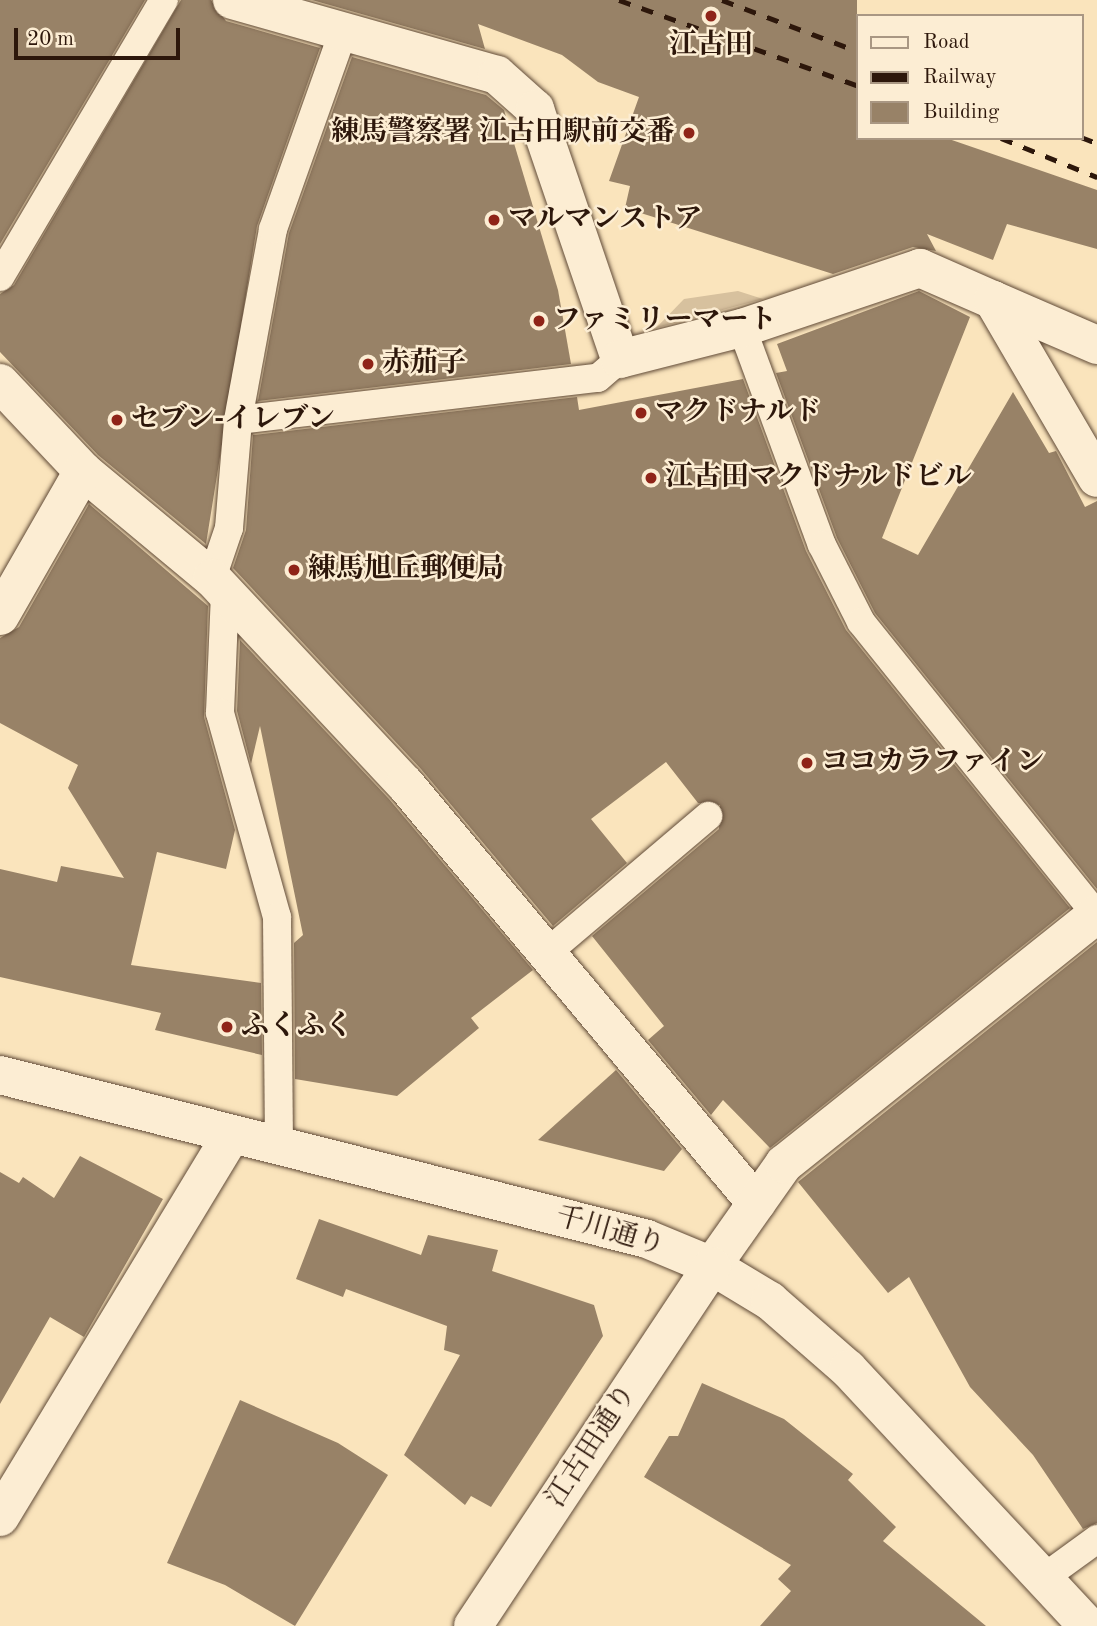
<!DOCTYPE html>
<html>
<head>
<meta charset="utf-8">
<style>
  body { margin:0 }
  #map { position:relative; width:1097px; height:1626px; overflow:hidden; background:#fae4bc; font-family:"Old Standard TT","Noto Serif JP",serif }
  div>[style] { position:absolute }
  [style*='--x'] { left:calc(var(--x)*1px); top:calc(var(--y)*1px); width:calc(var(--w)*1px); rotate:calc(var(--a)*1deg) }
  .green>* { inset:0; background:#d7c19e }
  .building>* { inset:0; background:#988267 }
  .roads { filter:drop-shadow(0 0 2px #604a37) drop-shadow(0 0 2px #604a37) }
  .lane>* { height:28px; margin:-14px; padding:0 14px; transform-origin:14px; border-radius:14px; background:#fcedd3 }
  .street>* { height:38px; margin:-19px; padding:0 19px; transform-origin:19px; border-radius:19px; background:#fcedd3 }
  .secondary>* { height:38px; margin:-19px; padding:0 19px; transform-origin:19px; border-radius:19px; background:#fcedd3 }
  .rail>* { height:5px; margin-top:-2.5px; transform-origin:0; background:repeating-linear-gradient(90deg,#2d170b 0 12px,transparent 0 24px) }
  .dots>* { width:19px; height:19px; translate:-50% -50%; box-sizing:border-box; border:4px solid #fcedd3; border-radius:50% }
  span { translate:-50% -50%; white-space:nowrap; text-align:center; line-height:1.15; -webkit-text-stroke:5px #fcedd3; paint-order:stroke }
  .poi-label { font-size:28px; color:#2d170b; font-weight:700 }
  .right { translate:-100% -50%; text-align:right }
  .left { translate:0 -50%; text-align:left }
  .street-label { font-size:28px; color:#2d170b }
  .legend { position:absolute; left:856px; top:14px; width:228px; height:126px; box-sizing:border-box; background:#fcedd3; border:2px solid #a99783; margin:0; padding:9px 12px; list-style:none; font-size:21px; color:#2d170b }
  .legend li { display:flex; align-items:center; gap:14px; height:35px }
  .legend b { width:35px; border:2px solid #a99783 }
  .scale { position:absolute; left:14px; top:28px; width:166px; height:32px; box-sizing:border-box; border:4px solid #2d170b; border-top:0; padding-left:9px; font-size:21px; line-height:24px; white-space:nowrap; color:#2d170b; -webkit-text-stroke:5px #fcedd3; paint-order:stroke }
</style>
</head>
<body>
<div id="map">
  <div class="green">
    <div style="clip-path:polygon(738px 291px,763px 299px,656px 328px,684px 299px)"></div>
  </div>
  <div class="building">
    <div style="clip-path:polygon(0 0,145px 0,0 244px)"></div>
    <div style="clip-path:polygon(181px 0,211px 0,226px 21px,320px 48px,257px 226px,206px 544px,98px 455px,0 352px,0 294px,14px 285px)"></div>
    <div style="clip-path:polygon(312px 0,857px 0,857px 138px,946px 138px,1097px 190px,1097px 249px,1007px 224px,993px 260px,927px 234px,936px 251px,913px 247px,833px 274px,625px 208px,630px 186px,609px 181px,639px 97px,598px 82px,562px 55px,478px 24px,485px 49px)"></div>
    <div style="clip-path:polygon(352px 57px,486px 95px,504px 110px,558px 290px,571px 364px,258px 401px,289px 233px)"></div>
    <div style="clip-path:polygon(919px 291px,970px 317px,882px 538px,918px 555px,1013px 392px,1049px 453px,1056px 451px,1085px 507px,1097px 501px,1097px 889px,875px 613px,837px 538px,776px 373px,787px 371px,777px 344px)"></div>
    <div style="clip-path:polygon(743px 379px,806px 551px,846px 630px,1070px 908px,770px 1148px,723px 1100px,711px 1115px,648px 1040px,664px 1026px,592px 936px,719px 829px,720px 805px,698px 803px,666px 762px,591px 819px,627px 863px,553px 926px,421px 769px,233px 568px,246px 530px,253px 435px,577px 397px,579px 410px)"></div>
    <div style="clip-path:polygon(89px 504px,208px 606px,204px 717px,235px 830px,226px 869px,157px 852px,131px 965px,261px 983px,262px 1055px,155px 1030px,161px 1013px,0 977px,0 869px,57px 882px,61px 866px,124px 878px,68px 788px,78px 765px,0 723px,0 638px,19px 627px)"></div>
    <div style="clip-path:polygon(240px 640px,389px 799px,533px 970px,471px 1018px,479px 1028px,397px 1096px,295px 1079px,294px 943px,303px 935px,260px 726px,251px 764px,237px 711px)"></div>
    <div style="clip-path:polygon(1097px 942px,1097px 1523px,1083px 1529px,1033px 1455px,970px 1387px,909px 1277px,888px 1293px,798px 1182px)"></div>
    <div style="clip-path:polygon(616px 1070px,682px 1149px,664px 1171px,538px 1140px)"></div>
    <div style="clip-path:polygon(80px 1156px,163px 1199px,84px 1337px,50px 1317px,0 1404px,0 1172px,19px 1183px,23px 1177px,54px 1198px)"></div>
    <div style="clip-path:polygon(319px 1219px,421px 1255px,428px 1235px,498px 1250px,492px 1271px,594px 1305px,603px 1336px,491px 1507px,471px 1496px,465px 1505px,404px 1455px,460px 1355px,444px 1350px,447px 1326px,346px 1289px,343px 1297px,296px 1279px)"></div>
    <div style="clip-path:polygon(702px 1383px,784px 1419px,853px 1474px,848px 1480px,896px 1527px,883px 1541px,986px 1626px,760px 1626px,791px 1591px,778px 1579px,791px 1565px,644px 1477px,669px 1436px,678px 1436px)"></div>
    <div style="clip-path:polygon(240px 1400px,338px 1443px,388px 1475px,295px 1626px,225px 1585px,167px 1563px)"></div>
  </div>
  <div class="roads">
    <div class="lane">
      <div style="--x:0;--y:277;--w:322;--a:-59.4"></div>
      <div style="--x:742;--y:328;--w:231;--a:69.8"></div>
      <div style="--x:822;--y:545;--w:86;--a:63.1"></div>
      <div style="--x:861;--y:622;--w:375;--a:51.2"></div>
      <div style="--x:238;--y:420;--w:362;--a:-6.7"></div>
      <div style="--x:598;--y:378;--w:29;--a:-41"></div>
      <div style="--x:212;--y:578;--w:53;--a:-71.2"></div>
      <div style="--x:229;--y:528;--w:108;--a:-85.2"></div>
      <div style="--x:238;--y:420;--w:194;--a:-79.6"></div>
      <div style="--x:273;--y:229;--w:211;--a:-70.4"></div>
      <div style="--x:225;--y:593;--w:120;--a:92.4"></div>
      <div style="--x:220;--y:713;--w:212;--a:74.4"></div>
      <div style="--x:277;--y:917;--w:230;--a:89.5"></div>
      <div style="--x:549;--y:951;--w:209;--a:-40.3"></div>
      <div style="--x:1042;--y:1579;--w:68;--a:-36"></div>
    </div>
    <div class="street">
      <div style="--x:232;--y:0;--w:275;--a:15.8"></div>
      <div style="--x:497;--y:75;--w:51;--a:41.8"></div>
      <div style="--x:535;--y:109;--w:264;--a:71.2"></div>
      <div style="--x:620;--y:359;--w:126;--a:-14.3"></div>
      <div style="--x:742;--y:328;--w:188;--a:-18.6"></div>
      <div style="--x:920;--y:268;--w:80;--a:23.7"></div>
      <div style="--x:993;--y:300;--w:206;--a:59.7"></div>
      <div style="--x:993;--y:300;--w:113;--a:23.4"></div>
      <div style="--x:0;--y:383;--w:121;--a:46.7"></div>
      <div style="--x:83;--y:471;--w:168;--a:39.7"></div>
      <div style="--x:212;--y:578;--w:282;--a:46.9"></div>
      <div style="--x:405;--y:784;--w:547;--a:50.05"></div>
      <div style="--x:0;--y:616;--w:167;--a:-60.2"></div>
      <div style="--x:712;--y:1266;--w:125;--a:-54.8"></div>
      <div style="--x:784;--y:1164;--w:401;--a:-38.6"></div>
      <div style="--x:0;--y:1517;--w:446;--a:-58.8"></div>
    </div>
    <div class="secondary">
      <div style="--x:0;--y:1075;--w:667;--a:14.22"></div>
      <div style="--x:647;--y:1239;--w:70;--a:22.6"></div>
      <div style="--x:712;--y:1266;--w:68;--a:31.1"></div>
      <div style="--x:770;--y:1301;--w:103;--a:41.1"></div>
      <div style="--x:848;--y:1369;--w:352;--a:47"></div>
      <div style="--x:473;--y:1626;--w:432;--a:-56.4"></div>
    </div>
  </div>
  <div class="rail">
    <div style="--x:619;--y:0;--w:253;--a:19.7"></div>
    <div style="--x:722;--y:0;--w:144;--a:20.7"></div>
    <div style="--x:1081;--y:137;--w:17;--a:21"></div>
    <div style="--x:1001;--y:138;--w:104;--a:22.1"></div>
  </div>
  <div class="dots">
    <div style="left:711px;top:16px;background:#8f2418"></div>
    <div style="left:689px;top:133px;background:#8f2418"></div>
    <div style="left:494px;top:220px;background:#8f2418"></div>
    <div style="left:539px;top:321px;background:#8f2418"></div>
    <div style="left:368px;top:364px;background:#8f2418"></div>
    <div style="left:641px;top:413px;background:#8f2418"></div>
    <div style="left:117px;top:420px;background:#8f2418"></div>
    <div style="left:651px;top:478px;background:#8f2418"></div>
    <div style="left:294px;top:570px;background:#8f2418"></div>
    <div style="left:807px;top:763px;background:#8f2418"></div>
    <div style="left:227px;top:1027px;background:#8f2418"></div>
  </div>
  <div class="poi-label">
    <span style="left:711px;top:46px">江古田</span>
    <span class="right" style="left:675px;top:133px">練馬警察署 江古田駅前交番</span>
    <span class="left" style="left:508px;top:220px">マルマンストア</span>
    <span class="left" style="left:553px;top:321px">ファミリーマート</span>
    <span class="left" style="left:382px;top:364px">赤茄子</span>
    <span class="left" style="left:655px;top:413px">マクドナルド</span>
    <span class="left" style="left:131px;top:420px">セブン-イレブン</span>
    <span class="left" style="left:665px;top:478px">江古田マクドナルドビル</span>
    <span class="left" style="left:308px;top:570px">練馬旭丘郵便局</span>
    <span class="left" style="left:821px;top:763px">ココカラファイン</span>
    <span class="left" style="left:241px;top:1027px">ふくふく</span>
  </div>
  <div class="street-label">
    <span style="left:610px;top:1232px;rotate:16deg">千川通り</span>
    <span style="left:592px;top:1446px;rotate:-57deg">江古田通り</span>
  </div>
  <ul class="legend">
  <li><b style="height:9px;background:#fcedd3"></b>Road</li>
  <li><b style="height:9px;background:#2d170b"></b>Railway</li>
  <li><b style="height:19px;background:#988267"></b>Building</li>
  </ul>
  <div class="scale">20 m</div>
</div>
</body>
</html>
